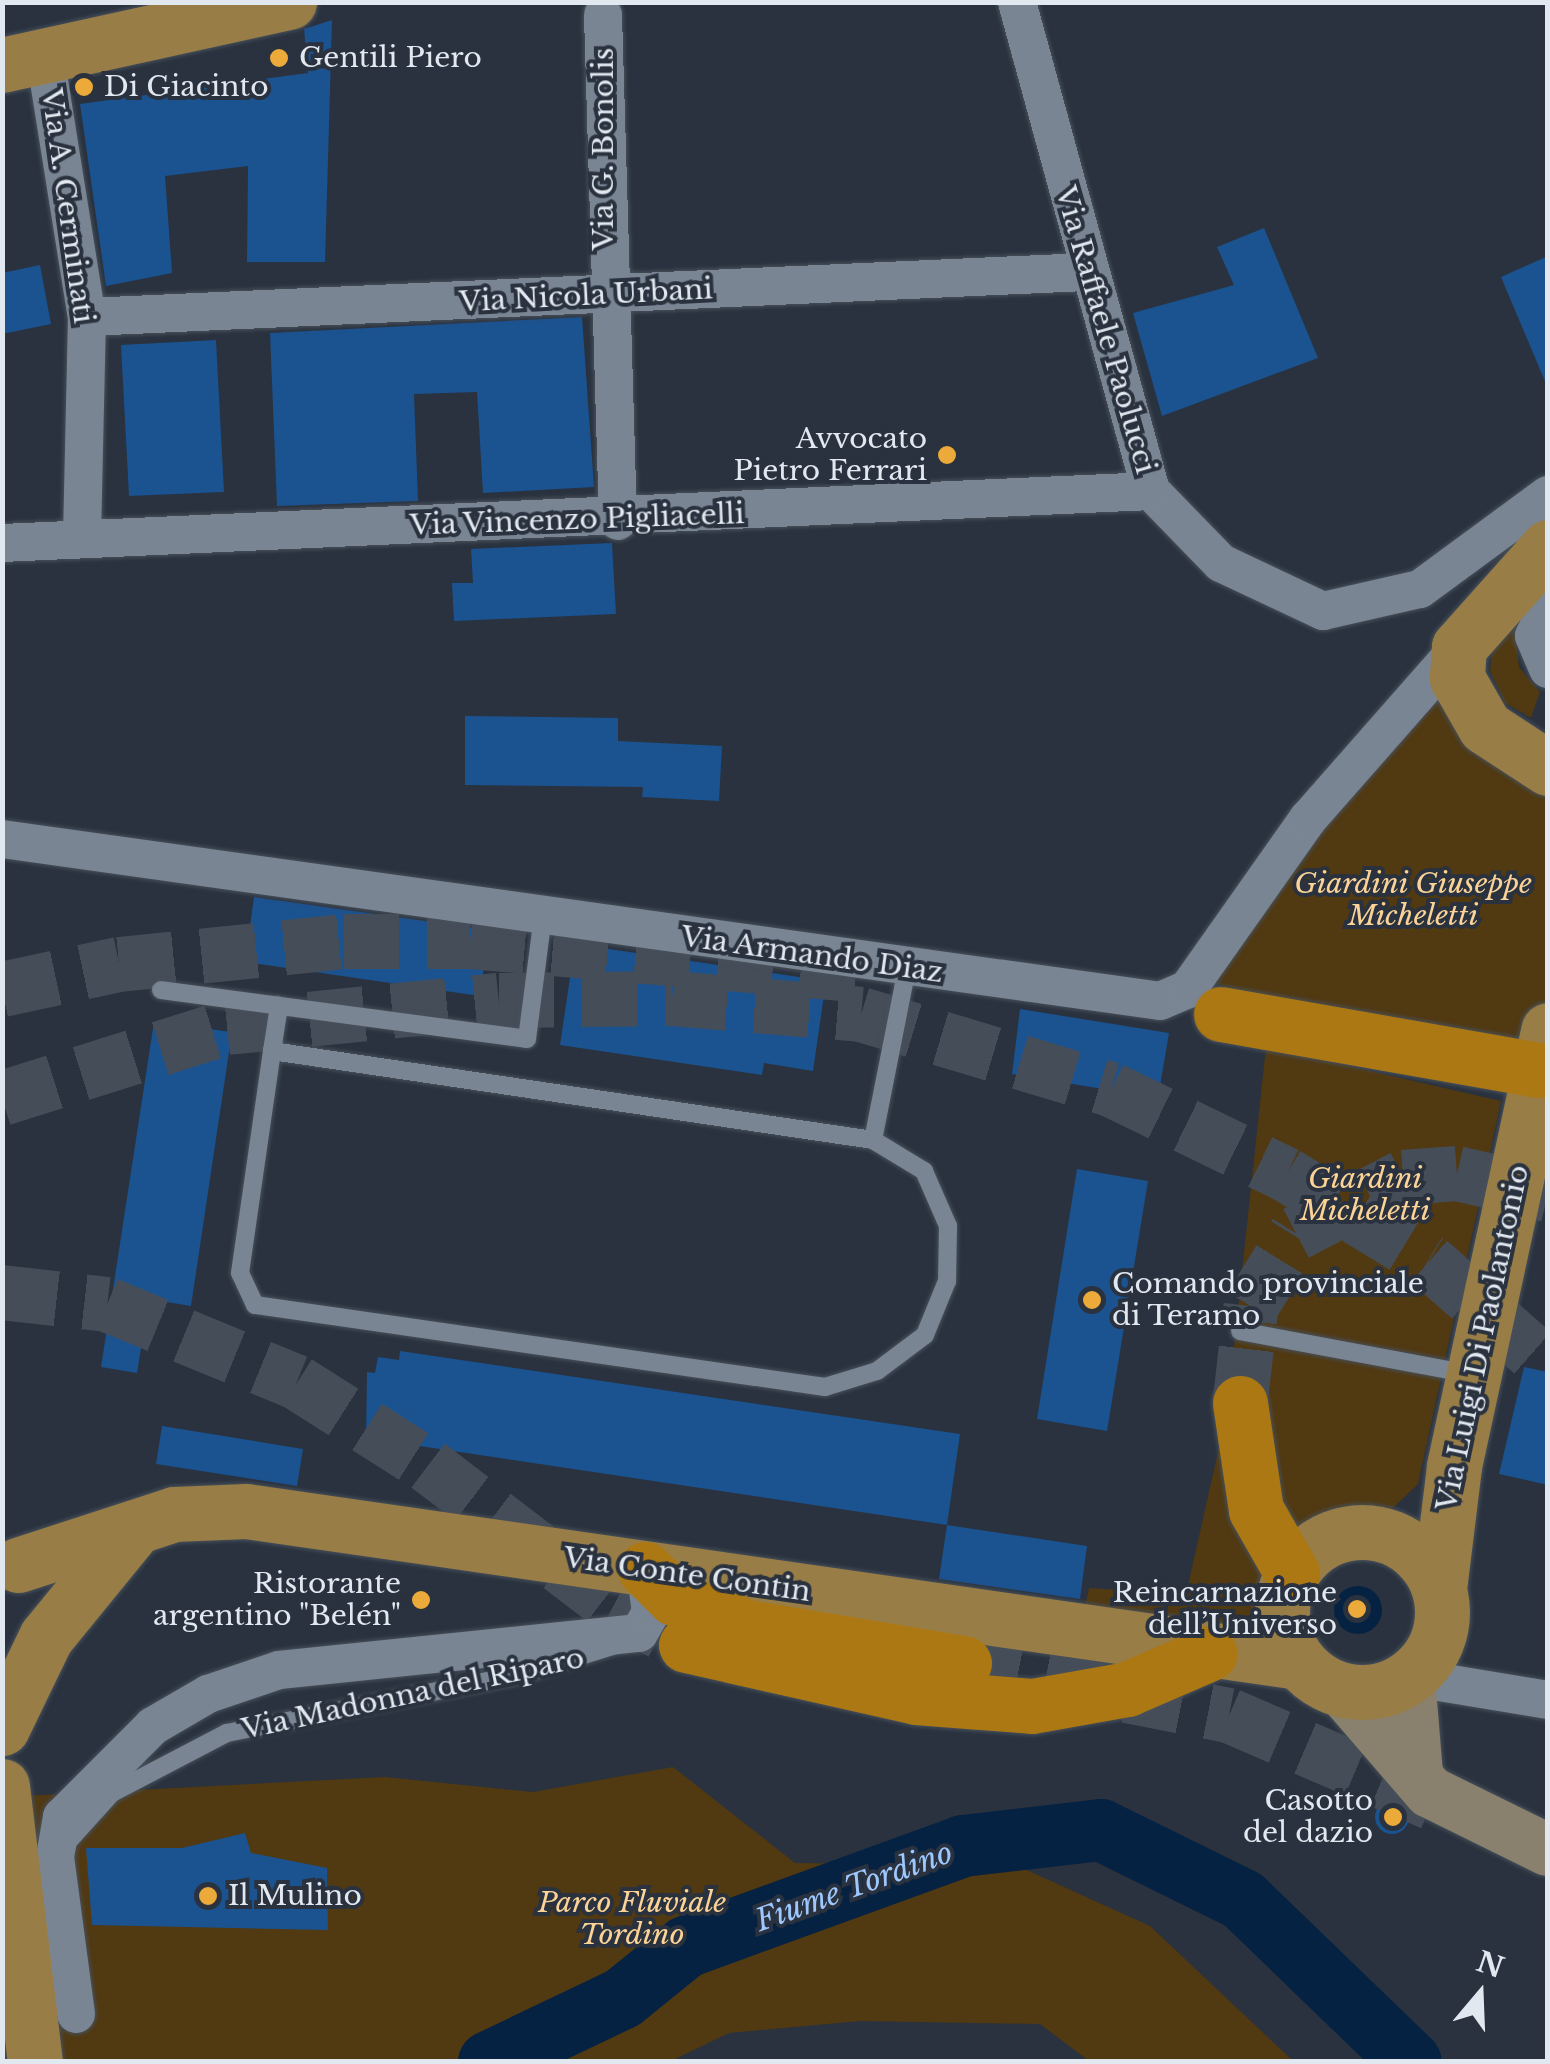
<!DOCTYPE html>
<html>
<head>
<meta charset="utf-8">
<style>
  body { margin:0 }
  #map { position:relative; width:1550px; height:2064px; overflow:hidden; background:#29323e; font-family:"Libre Baskerville",serif }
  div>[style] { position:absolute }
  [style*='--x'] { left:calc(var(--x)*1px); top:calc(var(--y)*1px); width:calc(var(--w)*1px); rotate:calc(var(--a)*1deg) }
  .green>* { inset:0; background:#513911 }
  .water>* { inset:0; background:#052243 }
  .round { border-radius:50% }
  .river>* { height:62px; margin:-31px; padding:0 31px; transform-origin:31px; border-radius:31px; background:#052243 }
  .building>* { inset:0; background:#1b5290 }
  .highway-tunnel>* { height:55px; margin-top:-27.5px; transform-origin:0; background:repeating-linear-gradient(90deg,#454d59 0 55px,transparent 0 83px) }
  .roads { filter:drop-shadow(0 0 2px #47505a) drop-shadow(0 0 2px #47505a) }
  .lane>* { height:18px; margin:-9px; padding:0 9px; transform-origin:9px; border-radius:9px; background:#7a8593 }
  .street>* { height:38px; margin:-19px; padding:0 19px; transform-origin:19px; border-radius:19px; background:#7a8593 }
  .secondary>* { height:52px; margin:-26px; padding:0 26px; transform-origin:26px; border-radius:26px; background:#89816d }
  .primary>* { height:55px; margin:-27.5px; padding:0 27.5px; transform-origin:27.5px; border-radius:27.5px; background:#987d46 }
  .primary>.ring { margin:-27.5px; padding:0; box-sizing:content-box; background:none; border:55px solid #987d46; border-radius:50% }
  .highway>* { height:55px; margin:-27.5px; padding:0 27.5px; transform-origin:27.5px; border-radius:27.5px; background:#ac7813 }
  .dots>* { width:28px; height:28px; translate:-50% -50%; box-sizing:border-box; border:5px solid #29323e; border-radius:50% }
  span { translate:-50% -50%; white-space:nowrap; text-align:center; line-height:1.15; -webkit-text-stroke:8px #29323e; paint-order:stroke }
  .poi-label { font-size:28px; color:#e2e8f0 }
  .left { translate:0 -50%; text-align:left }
  .right { translate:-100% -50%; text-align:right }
  .street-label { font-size:28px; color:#e2e8f0 }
  .park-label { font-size:28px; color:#fbd397; font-style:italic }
  .water-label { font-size:30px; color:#9dc7fd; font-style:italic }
  .frame { position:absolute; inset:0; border:5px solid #e2e8f0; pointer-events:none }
  .north { position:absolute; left:1430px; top:1944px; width:100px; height:100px; -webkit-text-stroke:8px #29323e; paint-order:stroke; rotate:19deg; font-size:28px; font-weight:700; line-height:40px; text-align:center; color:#e2e8f0 }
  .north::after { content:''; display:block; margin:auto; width:35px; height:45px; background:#e2e8f0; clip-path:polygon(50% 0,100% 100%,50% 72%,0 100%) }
</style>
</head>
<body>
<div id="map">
  <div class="green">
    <div style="clip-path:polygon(1514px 620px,1519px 667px,1540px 692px,1531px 718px,1505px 703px,1490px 671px,1492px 650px)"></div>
    <div style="clip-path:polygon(1459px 647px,1547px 768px,1548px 1030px,1538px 1070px,1195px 978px)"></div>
    <div style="clip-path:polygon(1266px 1047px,1501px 1101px,1418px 1484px,1394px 1507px,1295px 1532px,1266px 1568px,1261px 1603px,1242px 1622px,1218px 1629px,1084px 1610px,1089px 1588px,1186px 1594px,1227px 1412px)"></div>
    <div style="clip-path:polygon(673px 1767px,795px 1863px,1018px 1866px,1150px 1926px,1293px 2061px,1089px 2061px,1040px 2024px,860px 2021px,729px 2033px,669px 2062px,3px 2062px,3px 1797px,385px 1777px,533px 1792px)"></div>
  </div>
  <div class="water">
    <div class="round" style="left:1334px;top:1586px;width:48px;height:48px"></div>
  </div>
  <div class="river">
    <div style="--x:489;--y:2062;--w:148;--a:-25.5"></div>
    <div style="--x:623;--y:1998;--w:81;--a:-39"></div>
    <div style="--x:686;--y:1947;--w:295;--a:-20"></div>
    <div style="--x:963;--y:1846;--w:139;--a:-6.6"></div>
    <div style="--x:1101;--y:1830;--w:158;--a:26.2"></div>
    <div style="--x:1243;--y:1900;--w:233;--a:44"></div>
  </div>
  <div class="building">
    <div style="clip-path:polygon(332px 20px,325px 262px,247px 262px,248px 166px,165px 176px,172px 273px,106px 286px,80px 104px,308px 73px,304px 29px)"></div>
    <div style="clip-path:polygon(1264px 228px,1318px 358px,1162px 416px,1133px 313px,1234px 285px,1217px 247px)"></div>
    <div style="clip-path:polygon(1548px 256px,1548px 386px,1547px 386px,1501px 277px)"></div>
    <div style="clip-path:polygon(40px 265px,51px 324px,2px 334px,2px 273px)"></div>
    <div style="clip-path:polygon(582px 317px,594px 487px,483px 493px,477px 392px,414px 394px,418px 501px,277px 506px,270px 333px)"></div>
    <div style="clip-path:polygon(216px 340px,224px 492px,129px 496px,121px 345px)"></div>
    <div style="clip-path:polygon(612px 543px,616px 614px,454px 621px,452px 583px,473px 583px,471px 549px)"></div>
    <div style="clip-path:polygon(465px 716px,618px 718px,618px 741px,722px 746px,719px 801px,642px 797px,643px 787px,465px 785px)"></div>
    <div style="clip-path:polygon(254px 897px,489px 930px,480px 996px,245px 962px)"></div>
    <div style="clip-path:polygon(575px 944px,826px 981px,813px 1071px,764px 1063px,762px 1075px,560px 1045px)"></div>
    <div style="clip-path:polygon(1020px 1009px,1169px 1033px,1158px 1098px,1012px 1074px)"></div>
    <div style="clip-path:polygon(154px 1022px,232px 1032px,191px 1306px,149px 1299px,137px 1373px,101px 1367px)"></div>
    <div style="clip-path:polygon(1077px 1169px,1148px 1181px,1107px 1431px,1037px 1419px)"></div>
    <div style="clip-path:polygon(400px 1351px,960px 1434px,947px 1525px,366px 1438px,367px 1372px,375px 1373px,378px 1357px,399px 1360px)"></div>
    <div style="clip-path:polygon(1524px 1367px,1548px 1372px,1548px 1485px,1499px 1474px)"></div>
    <div style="clip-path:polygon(162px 1426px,303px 1449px,297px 1486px,156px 1464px)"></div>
    <div style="clip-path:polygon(947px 1525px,1087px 1546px,1080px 1599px,939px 1579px)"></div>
    <div class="round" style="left:1375px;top:1800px;width:34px;height:34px"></div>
    <div style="clip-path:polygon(245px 1833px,251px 1853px,327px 1868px,328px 1930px,92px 1925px,86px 1848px,182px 1848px)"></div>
  </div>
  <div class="highway-tunnel">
    <div style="--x:2;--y:989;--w:120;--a:-12.1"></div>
    <div style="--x:119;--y:964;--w:226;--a:-5.8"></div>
    <div style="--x:344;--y:941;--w:126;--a:0"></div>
    <div style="--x:470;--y:941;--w:407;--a:4.9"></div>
    <div style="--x:2;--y:1098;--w:236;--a:-17.5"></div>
    <div style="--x:227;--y:1027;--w:273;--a:-5.7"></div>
    <div style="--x:499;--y:1000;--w:173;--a:-0.7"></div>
    <div style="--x:672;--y:998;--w:190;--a:4.8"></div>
    <div style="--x:861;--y:1014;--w:261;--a:16.7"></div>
    <div style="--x:1111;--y:1089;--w:195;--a:25.9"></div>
    <div style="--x:1286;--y:1174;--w:167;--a:31.3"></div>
    <div style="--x:1429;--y:1261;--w:159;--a:41.4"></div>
    <div style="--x:2;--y:1292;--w:106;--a:6.5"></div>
    <div style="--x:107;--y:1304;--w:205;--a:22.3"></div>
    <div style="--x:297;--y:1382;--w:155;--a:32.4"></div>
    <div style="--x:428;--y:1465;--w:233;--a:37.3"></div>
    <div style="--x:613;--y:1606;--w:83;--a:28.1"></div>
    <div style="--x:1240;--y:1403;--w:98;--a:-83.5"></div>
    <div style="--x:1251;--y:1306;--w:86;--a:-58.3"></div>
    <div style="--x:1296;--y:1233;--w:121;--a:-27.6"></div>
    <div style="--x:1403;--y:1177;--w:54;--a:-4.2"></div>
    <div style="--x:1457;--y:1173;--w:93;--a:13"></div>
    <div style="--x:964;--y:1663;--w:270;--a:11.1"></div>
    <div style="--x:1229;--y:1715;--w:241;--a:23.3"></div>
  </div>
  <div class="roads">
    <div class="lane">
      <div style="--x:161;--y:990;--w:369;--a:7.6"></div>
      <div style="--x:527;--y:1039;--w:125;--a:-82.6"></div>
      <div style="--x:272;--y:1051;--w:608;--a:8.42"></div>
      <div style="--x:873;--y:1140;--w:60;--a:31.3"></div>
      <div style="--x:924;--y:1171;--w:60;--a:66.4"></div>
      <div style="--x:948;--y:1226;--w:55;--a:91"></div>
      <div style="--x:947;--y:1281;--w:58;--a:112.2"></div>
      <div style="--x:925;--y:1335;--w:60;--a:143.1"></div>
      <div style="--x:877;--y:1371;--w:54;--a:162.9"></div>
      <div style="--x:825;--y:1387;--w:576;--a:-171.81"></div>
      <div style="--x:255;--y:1305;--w:35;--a:-115"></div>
      <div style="--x:240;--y:1273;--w:224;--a:-81.8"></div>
      <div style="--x:272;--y:1051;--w:46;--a:-81.2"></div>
      <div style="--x:873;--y:1140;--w:174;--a:-78.8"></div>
      <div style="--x:1240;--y:1331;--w:233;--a:10.6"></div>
      <div style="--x:65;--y:1845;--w:70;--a:-47.9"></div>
      <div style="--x:112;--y:1793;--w:130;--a:-27.6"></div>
      <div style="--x:227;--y:1733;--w:302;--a:-11.3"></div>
      <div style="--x:523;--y:1674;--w:101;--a:-17.4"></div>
    </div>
    <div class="street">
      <div style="--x:1017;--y:2;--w:507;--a:74.68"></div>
      <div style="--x:1151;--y:491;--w:100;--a:45.8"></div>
      <div style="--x:1221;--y:563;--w:113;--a:25.2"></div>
      <div style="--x:1323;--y:611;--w:99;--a:-12.8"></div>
      <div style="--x:1420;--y:589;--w:159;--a:-36.3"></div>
      <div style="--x:603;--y:15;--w:506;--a:88.3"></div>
      <div style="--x:45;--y:56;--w:264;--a:80.9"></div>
      <div style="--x:87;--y:317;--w:220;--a:91.3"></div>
      <div style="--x:87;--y:317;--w:999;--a:-2.58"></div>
      <div style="--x:2;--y:543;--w:1150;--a:-2.59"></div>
      <div style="--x:1548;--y:607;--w:32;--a:116"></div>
      <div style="--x:1534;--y:636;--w:36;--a:67"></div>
      <div style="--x:2;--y:839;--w:1169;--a:7.96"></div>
      <div style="--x:1160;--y:1001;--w:30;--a:-23"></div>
      <div style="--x:1188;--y:989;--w:208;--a:-54.8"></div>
      <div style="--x:1308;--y:819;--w:229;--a:-48.7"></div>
      <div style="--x:1409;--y:1677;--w:141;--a:9.4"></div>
      <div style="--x:76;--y:2014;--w:158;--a:-97.6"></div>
      <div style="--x:55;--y:1857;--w:41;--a:-80.1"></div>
      <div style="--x:62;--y:1817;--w:129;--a:-45"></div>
      <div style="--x:153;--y:1726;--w:64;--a:-30.2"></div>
      <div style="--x:208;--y:1694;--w:75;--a:-18.7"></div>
      <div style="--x:279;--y:1670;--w:362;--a:-5.9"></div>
      <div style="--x:639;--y:1633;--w:24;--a:-60"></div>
      <div style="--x:651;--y:1612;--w:43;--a:-97.9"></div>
    </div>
    <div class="secondary">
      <div style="--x:1409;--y:1677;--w:97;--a:85.3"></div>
      <div style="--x:1341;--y:1689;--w:136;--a:49.2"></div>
      <div style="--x:1430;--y:1792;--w:131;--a:26.2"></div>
    </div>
    <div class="primary">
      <div style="--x:2;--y:65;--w:294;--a:-12.4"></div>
      <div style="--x:1548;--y:547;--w:134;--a:131.7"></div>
      <div style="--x:1459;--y:647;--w:31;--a:94"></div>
      <div style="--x:1457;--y:678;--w:56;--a:60.3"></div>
      <div style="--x:1485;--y:727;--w:75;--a:33.1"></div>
      <div class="ring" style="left:1282px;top:1532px;width:105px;height:105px"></div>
      <div style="--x:18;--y:1565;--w:164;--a:-18.1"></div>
      <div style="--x:174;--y:1514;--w:72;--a:-2.4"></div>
      <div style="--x:246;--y:1511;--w:1064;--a:8.16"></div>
      <div style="--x:1439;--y:1589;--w:124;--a:-83"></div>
      <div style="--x:1454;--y:1466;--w:446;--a:-77.8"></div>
      <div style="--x:2;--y:1728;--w:101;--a:-64.2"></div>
      <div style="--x:46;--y:1637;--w:139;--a:-50.8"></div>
      <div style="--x:2;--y:1786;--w:278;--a:83.2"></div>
    </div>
    <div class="highway">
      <div style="--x:1221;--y:1014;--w:322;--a:10"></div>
      <div style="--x:1240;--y:1403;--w:108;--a:81.5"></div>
      <div style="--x:1256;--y:1510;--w:73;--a:60.3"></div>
      <div style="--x:645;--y:1569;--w:41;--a:45"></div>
      <div style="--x:674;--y:1598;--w:78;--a:21.9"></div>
      <div style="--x:746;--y:1627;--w:221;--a:9.4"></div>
      <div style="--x:686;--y:1645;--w:236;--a:12.7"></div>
      <div style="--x:916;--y:1697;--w:116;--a:4.4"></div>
      <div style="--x:1032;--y:1706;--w:97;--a:-10.1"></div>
      <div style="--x:1127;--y:1689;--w:90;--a:-23.4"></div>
    </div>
  </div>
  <div class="dots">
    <div style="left:279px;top:58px;background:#ebaa39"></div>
    <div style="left:84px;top:87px;background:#ebaa39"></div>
    <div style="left:947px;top:455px;background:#ebaa39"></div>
    <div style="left:1092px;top:1300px;background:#ebaa39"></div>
    <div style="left:421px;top:1600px;background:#ebaa39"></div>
    <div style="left:1357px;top:1609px;background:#ebaa39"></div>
    <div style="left:1393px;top:1817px;background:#ebaa39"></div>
    <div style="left:208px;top:1896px;background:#ebaa39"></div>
  </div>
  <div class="poi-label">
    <span class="left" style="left:299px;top:58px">Gentili Piero</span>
    <span class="left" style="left:104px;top:87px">Di Giacinto</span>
    <span class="right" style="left:927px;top:455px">Avvocato<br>Pietro Ferrari</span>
    <span class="left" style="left:1112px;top:1300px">Comando provinciale<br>di Teramo</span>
    <span class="right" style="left:401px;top:1600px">Ristorante<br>argentino "Belén"</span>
    <span class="right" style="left:1337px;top:1609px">Reincarnazione<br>dell’Universo</span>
    <span class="right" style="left:1373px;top:1817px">Casotto<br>del dazio</span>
    <span class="left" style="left:228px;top:1896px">Il Mulino</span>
  </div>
  <div class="street-label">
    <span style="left:604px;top:149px;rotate:-90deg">Via G. Bonolis</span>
    <span style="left:67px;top:206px;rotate:82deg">Via A. Cerminati</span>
    <span style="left:586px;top:296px;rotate:-3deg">Via Nicola Urbani</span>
    <span style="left:1105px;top:330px;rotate:74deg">Via Raffaele Paolucci</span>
    <span style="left:577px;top:520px;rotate:-2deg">Via Vincenzo Pigliacelli</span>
    <span style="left:812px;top:955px;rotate:8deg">Via Armando Diaz</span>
    <span style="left:1483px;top:1338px;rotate:-78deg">Via Luigi Di Paolantonio</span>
    <span style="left:687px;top:1575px;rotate:8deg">Via Conte Contin</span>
    <span style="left:413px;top:1694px;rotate:-12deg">Via Madonna del Riparo</span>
  </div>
  <div class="park-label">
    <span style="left:1413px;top:900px">Giardini Giuseppe<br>Micheletti</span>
    <span style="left:1365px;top:1195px">Giardini<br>Micheletti</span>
    <span style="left:632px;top:1919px">Parco Fluviale<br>Tordino</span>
  </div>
  <div class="water-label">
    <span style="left:854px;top:1887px;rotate:-20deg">Fiume Tordino</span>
  </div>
  <div class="frame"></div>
  <div class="north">N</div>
</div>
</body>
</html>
